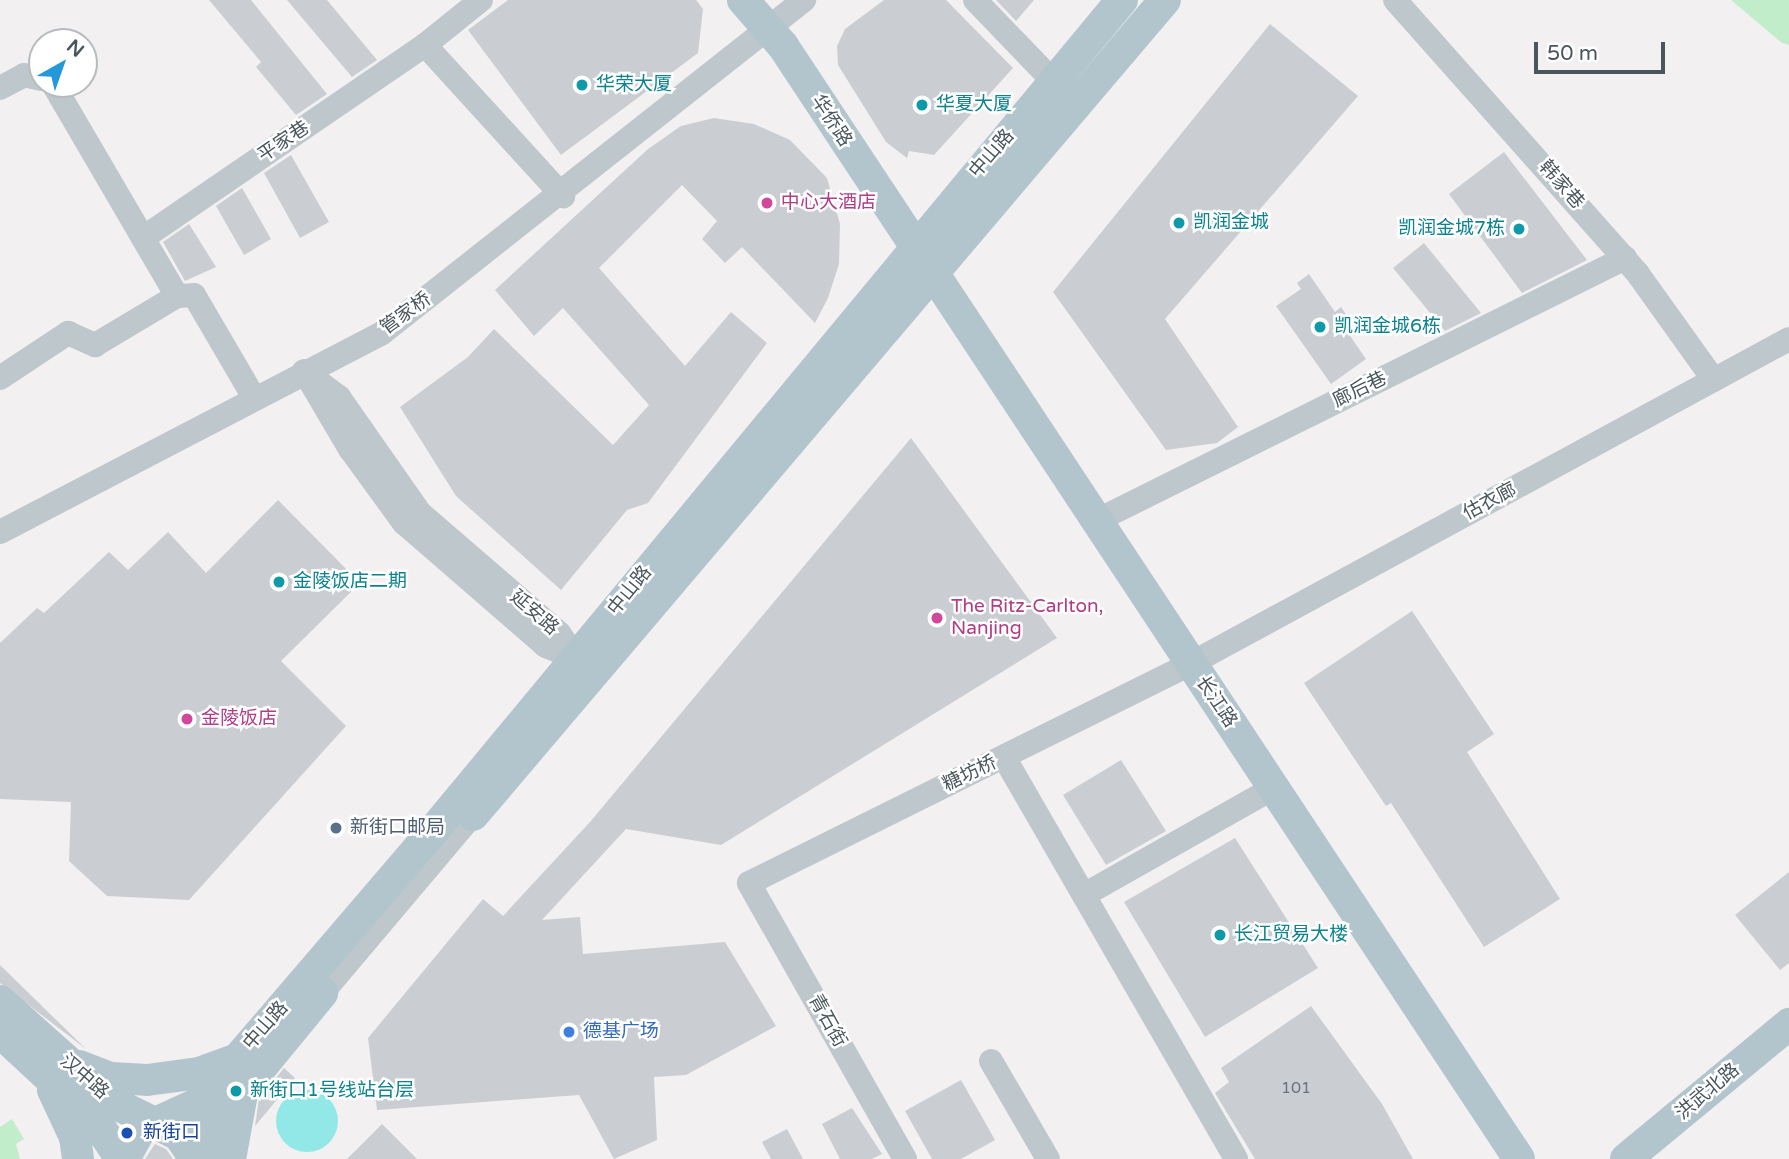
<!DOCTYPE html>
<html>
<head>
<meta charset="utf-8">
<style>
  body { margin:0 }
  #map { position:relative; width:1789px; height:1159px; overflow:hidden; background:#f2f0f1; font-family:"Varela Round","Noto Sans SC",sans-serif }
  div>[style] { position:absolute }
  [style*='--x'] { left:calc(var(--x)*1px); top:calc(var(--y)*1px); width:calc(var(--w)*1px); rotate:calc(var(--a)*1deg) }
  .green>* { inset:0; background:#c2edca }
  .water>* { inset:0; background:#92e7e7 }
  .round { border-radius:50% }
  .building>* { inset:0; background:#caced2 }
  .minor>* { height:24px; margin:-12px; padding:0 12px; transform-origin:12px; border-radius:12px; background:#bdc7cc }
  .major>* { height:32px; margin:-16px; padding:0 16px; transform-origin:16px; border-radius:16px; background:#b2c5cd }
  .dots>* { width:19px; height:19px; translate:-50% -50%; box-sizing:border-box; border:4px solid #fff; border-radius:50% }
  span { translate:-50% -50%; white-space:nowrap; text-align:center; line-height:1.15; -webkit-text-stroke:5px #fff; paint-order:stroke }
  .number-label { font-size:16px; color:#69757a }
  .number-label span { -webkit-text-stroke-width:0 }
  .culture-label { font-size:19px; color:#0d838f }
  .left { translate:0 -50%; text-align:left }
  .right { translate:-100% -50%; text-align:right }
  .street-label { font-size:19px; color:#49575d }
  .hotel-label { font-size:19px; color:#b23c85 }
  .service-label { font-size:19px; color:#4e5e75 }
  .shop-label { font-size:19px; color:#366cbe }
  .transit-label { font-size:19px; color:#164399 }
  .north { position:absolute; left:28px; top:28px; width:70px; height:70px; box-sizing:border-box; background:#fff; border:2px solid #b6bcbe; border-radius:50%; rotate:40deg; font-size:19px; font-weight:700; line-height:28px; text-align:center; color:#49575d }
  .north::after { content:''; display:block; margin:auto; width:24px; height:32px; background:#2498d8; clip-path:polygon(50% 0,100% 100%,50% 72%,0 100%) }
  .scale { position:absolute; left:1534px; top:42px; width:131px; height:32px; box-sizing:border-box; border:4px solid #49575d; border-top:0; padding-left:9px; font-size:21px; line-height:24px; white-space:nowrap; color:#49575d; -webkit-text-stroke:5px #fff; paint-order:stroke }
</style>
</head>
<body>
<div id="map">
  <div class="green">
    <div style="clip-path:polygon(1731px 0,1789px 0,1789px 45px,1782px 43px)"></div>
    <div style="clip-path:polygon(12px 1119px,24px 1139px,16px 1144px,20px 1159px,0 1159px,0 1127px)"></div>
  </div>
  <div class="water">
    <div class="round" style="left:276px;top:1090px;width:62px;height:62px"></div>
  </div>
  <div class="building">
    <div style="clip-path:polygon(209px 0,251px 0,327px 94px,296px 115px,256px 67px,261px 62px)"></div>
    <div style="clip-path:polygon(287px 0,327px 0,377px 60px,352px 77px)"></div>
    <div style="clip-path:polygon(508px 0,696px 0,703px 9px,698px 53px,561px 155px,468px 30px)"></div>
    <div style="clip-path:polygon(884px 0,946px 0,1013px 68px,934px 155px,909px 151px,907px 158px,886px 142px,838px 65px,837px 46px,845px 29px)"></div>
    <div style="clip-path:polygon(996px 0,1034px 0,1016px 21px)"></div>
    <div style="clip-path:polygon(1270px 24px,1358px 96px,1165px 319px,1238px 427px,1217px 443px,1166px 450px,1053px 292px)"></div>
    <div style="clip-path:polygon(714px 118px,754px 124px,790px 140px,827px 178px,840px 224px,839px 264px,828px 298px,815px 323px,742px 247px,725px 263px,702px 239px,717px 221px,682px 185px,599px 268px,685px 366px,731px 312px,767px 343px,648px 503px,627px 510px,561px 590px,456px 496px,400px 407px,468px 357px,494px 329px,613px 445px,649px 405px,563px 308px,534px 336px,495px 290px,648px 149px,681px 126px)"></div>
    <div style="clip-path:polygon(1504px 152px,1587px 260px,1522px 293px,1449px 194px)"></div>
    <div style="clip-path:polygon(291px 155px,329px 222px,300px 238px,264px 173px)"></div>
    <div style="clip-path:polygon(242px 188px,271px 239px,244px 255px,216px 206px)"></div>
    <div style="clip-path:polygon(189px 224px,216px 267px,185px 281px,163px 242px)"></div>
    <div style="clip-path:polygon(1424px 243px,1481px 313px,1445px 331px,1393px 268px)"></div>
    <div style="clip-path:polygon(1309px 274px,1335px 312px,1341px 307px,1353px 325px,1346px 330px,1366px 359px,1331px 384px,1276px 306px,1301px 289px,1297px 283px)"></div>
    <div style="clip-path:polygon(911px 438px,1057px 638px,721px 845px,626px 829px,542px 920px,580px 917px,583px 954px,725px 942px,776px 1026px,686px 1075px,654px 1077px,657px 1140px,614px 1159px,579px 1095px,377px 1110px,368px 1038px,483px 899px,503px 916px,590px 822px)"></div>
    <div style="clip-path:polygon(278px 500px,360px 583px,281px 661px,346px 726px,189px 900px,107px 896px,69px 861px,71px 802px,0 799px,0 643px,37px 608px,44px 613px,109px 552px,128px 570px,168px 532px,206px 573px)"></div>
    <div style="clip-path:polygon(1412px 611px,1494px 734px,1467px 752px,1560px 899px,1484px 947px,1391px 803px,1386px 806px,1304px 683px)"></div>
    <div style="clip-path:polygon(1121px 760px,1166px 831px,1106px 865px,1063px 795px)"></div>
    <div style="clip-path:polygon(1235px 838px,1318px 968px,1205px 1037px,1124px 902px)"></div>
    <div style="clip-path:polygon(1789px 872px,1789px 963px,1780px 970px,1735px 915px)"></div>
    <div style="clip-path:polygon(0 965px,86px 1049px,0 983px)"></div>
    <div style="clip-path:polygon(1311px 1006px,1382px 1104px,1413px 1159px,1255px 1159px,1215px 1093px,1229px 1082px,1221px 1068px)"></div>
    <div style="clip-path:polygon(284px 1068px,295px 1078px,255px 1126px,259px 1099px)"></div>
    <div style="clip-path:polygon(961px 1080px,995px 1140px,961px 1159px,932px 1159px,905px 1111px)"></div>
    <div style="clip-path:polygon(852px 1108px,882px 1154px,872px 1159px,840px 1159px,822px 1124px)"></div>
    <div style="clip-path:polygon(382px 1124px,417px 1159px,347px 1159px)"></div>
    <div style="clip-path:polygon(787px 1129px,803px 1159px,771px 1159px,762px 1142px)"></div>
    <div style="clip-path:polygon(155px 1144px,166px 1149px,173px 1159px,145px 1159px)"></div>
  </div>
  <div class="minor">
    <div style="--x:481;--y:0;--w:72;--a:141.2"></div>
    <div style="--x:425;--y:45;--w:205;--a:47.6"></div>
    <div style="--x:975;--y:0;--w:114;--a:46.1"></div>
    <div style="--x:1395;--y:0;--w:366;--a:48.4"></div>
    <div style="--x:1638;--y:274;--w:130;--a:54.4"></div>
    <div style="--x:53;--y:84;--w:246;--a:59.7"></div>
    <div style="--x:177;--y:296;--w:17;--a:-3"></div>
    <div style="--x:194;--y:295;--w:117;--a:59.7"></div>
    <div style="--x:0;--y:88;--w:27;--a:-28"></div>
    <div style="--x:24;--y:75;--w:18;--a:13"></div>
    <div style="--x:143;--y:238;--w:342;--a:-34.4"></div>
    <div style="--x:304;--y:371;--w:91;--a:59.5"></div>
    <div style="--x:350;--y:449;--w:92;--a:53.9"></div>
    <div style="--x:404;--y:523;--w:188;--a:40.9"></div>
    <div style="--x:546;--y:646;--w:31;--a:22"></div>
    <div style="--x:307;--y:373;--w:40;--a:37"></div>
    <div style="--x:339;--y:397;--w:141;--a:55.1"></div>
    <div style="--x:420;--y:513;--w:184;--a:40.8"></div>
    <div style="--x:559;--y:633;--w:29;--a:56"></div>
    <div style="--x:0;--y:378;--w:82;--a:-33.5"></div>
    <div style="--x:68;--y:333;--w:30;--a:24"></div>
    <div style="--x:95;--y:345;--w:96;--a:-30.9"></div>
    <div style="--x:1096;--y:521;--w:591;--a:-26.43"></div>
    <div style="--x:0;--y:532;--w:431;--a:-27.5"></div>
    <div style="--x:382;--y:333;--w:538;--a:-38.28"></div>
    <div style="--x:1004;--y:757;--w:464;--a:60"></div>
    <div style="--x:1084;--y:895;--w:217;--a:-29.5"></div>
    <div style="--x:312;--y:1005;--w:265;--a:-49.8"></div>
    <div style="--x:991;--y:1061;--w:113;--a:59.8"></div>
    <div style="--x:905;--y:1159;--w:317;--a:-119.5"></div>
    <div style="--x:749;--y:883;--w:492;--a:-26.4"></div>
    <div style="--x:1190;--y:664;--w:681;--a:-28.48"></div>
  </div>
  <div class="major">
    <div style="--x:743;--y:0;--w:61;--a:49"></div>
    <div style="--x:783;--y:46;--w:1334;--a:56.52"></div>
    <div style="--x:473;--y:815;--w:1069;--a:-49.67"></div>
    <div style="--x:0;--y:1001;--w:153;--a:41.8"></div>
    <div style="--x:114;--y:1103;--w:72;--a:26.2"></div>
    <div style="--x:179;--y:1135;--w:29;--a:56"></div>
    <div style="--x:0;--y:1032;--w:129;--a:42.8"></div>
    <div style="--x:95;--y:1120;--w:47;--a:56.3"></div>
    <div style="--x:79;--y:1066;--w:34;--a:21"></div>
    <div style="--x:111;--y:1078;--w:36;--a:3"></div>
    <div style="--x:147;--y:1080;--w:52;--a:-7.7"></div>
    <div style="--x:199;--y:1073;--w:38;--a:-20"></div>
    <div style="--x:53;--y:1090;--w:52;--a:64.9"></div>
    <div style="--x:75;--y:1137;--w:22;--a:82"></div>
    <div style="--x:124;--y:1159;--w:33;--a:-61"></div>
    <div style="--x:140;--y:1130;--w:65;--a:-24.6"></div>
    <div style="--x:199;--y:1103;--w:38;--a:-48"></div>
    <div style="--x:224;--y:1075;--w:306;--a:-49.4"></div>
    <div style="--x:423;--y:843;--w:1095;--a:-50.34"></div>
    <div style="--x:197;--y:1159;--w:29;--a:-68"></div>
    <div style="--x:208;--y:1132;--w:180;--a:-50.6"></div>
    <div style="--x:230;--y:1159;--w:61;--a:-79.6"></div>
    <div style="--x:1626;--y:1159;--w:212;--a:-39.6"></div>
  </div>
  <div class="dots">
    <div style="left:582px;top:85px;background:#0f9aa8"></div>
    <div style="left:922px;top:105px;background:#0f9aa8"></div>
    <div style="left:767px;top:203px;background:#d1479c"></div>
    <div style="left:1179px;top:223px;background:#0f9aa8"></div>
    <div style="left:1519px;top:229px;background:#0f9aa8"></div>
    <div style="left:1320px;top:327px;background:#0f9aa8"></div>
    <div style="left:279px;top:582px;background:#0f9aa8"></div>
    <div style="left:937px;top:618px;background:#d1479c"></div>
    <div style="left:187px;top:719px;background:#d1479c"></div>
    <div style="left:336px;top:828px;background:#5c6f8a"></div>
    <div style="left:1220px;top:935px;background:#0f9aa8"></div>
    <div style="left:569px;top:1032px;background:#3f7fe0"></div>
    <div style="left:236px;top:1091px;background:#0f9aa8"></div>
    <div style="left:127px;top:1133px;background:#1a4fb4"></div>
  </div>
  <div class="number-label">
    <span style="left:1296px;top:1088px">101</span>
  </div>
  <div class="culture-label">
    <span class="left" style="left:596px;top:85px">华荣大厦</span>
    <span class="left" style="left:936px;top:105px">华夏大厦</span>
    <span class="left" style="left:1193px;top:223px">凯润金城</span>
    <span class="right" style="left:1505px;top:229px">凯润金城7栋</span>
    <span class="left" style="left:1334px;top:327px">凯润金城6栋</span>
    <span class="left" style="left:293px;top:582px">金陵饭店二期</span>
    <span class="left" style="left:1234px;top:935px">长江贸易大楼</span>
    <span class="left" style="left:250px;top:1091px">新街口1号线站台层</span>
  </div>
  <div class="street-label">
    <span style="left:831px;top:121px;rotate:57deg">华侨路</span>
    <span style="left:284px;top:142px;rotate:-34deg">平家巷</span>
    <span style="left:992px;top:154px;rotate:-49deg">中山路</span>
    <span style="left:1561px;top:185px;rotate:49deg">韩家巷</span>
    <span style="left:406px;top:314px;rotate:-36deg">管家桥</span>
    <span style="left:1360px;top:390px;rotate:-26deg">廊后巷</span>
    <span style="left:1490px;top:502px;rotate:-28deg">估衣廊</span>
    <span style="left:630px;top:591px;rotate:-51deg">中山路</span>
    <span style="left:534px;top:613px;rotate:41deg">延安路</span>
    <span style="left:1216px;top:702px;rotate:56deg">长江路</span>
    <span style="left:970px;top:774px;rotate:-26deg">糖坊桥</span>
    <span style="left:827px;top:1021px;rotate:61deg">青石街</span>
    <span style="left:266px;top:1026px;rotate:-49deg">中山路</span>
    <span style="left:84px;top:1077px;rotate:41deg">汉中路</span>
    <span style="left:1708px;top:1092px;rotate:-40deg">洪武北路</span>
  </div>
  <div class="hotel-label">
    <span class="left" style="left:781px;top:203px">中心大酒店</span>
    <span class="left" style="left:951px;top:618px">The Ritz-Carlton,<br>Nanjing</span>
    <span class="left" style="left:201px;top:719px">金陵饭店</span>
  </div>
  <div class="service-label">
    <span class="left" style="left:350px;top:828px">新街口邮局</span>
  </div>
  <div class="shop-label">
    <span class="left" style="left:583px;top:1032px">德基广场</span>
  </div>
  <div class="transit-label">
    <span class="left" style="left:143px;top:1133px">新街口</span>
  </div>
  <div class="north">N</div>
  <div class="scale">50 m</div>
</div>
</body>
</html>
